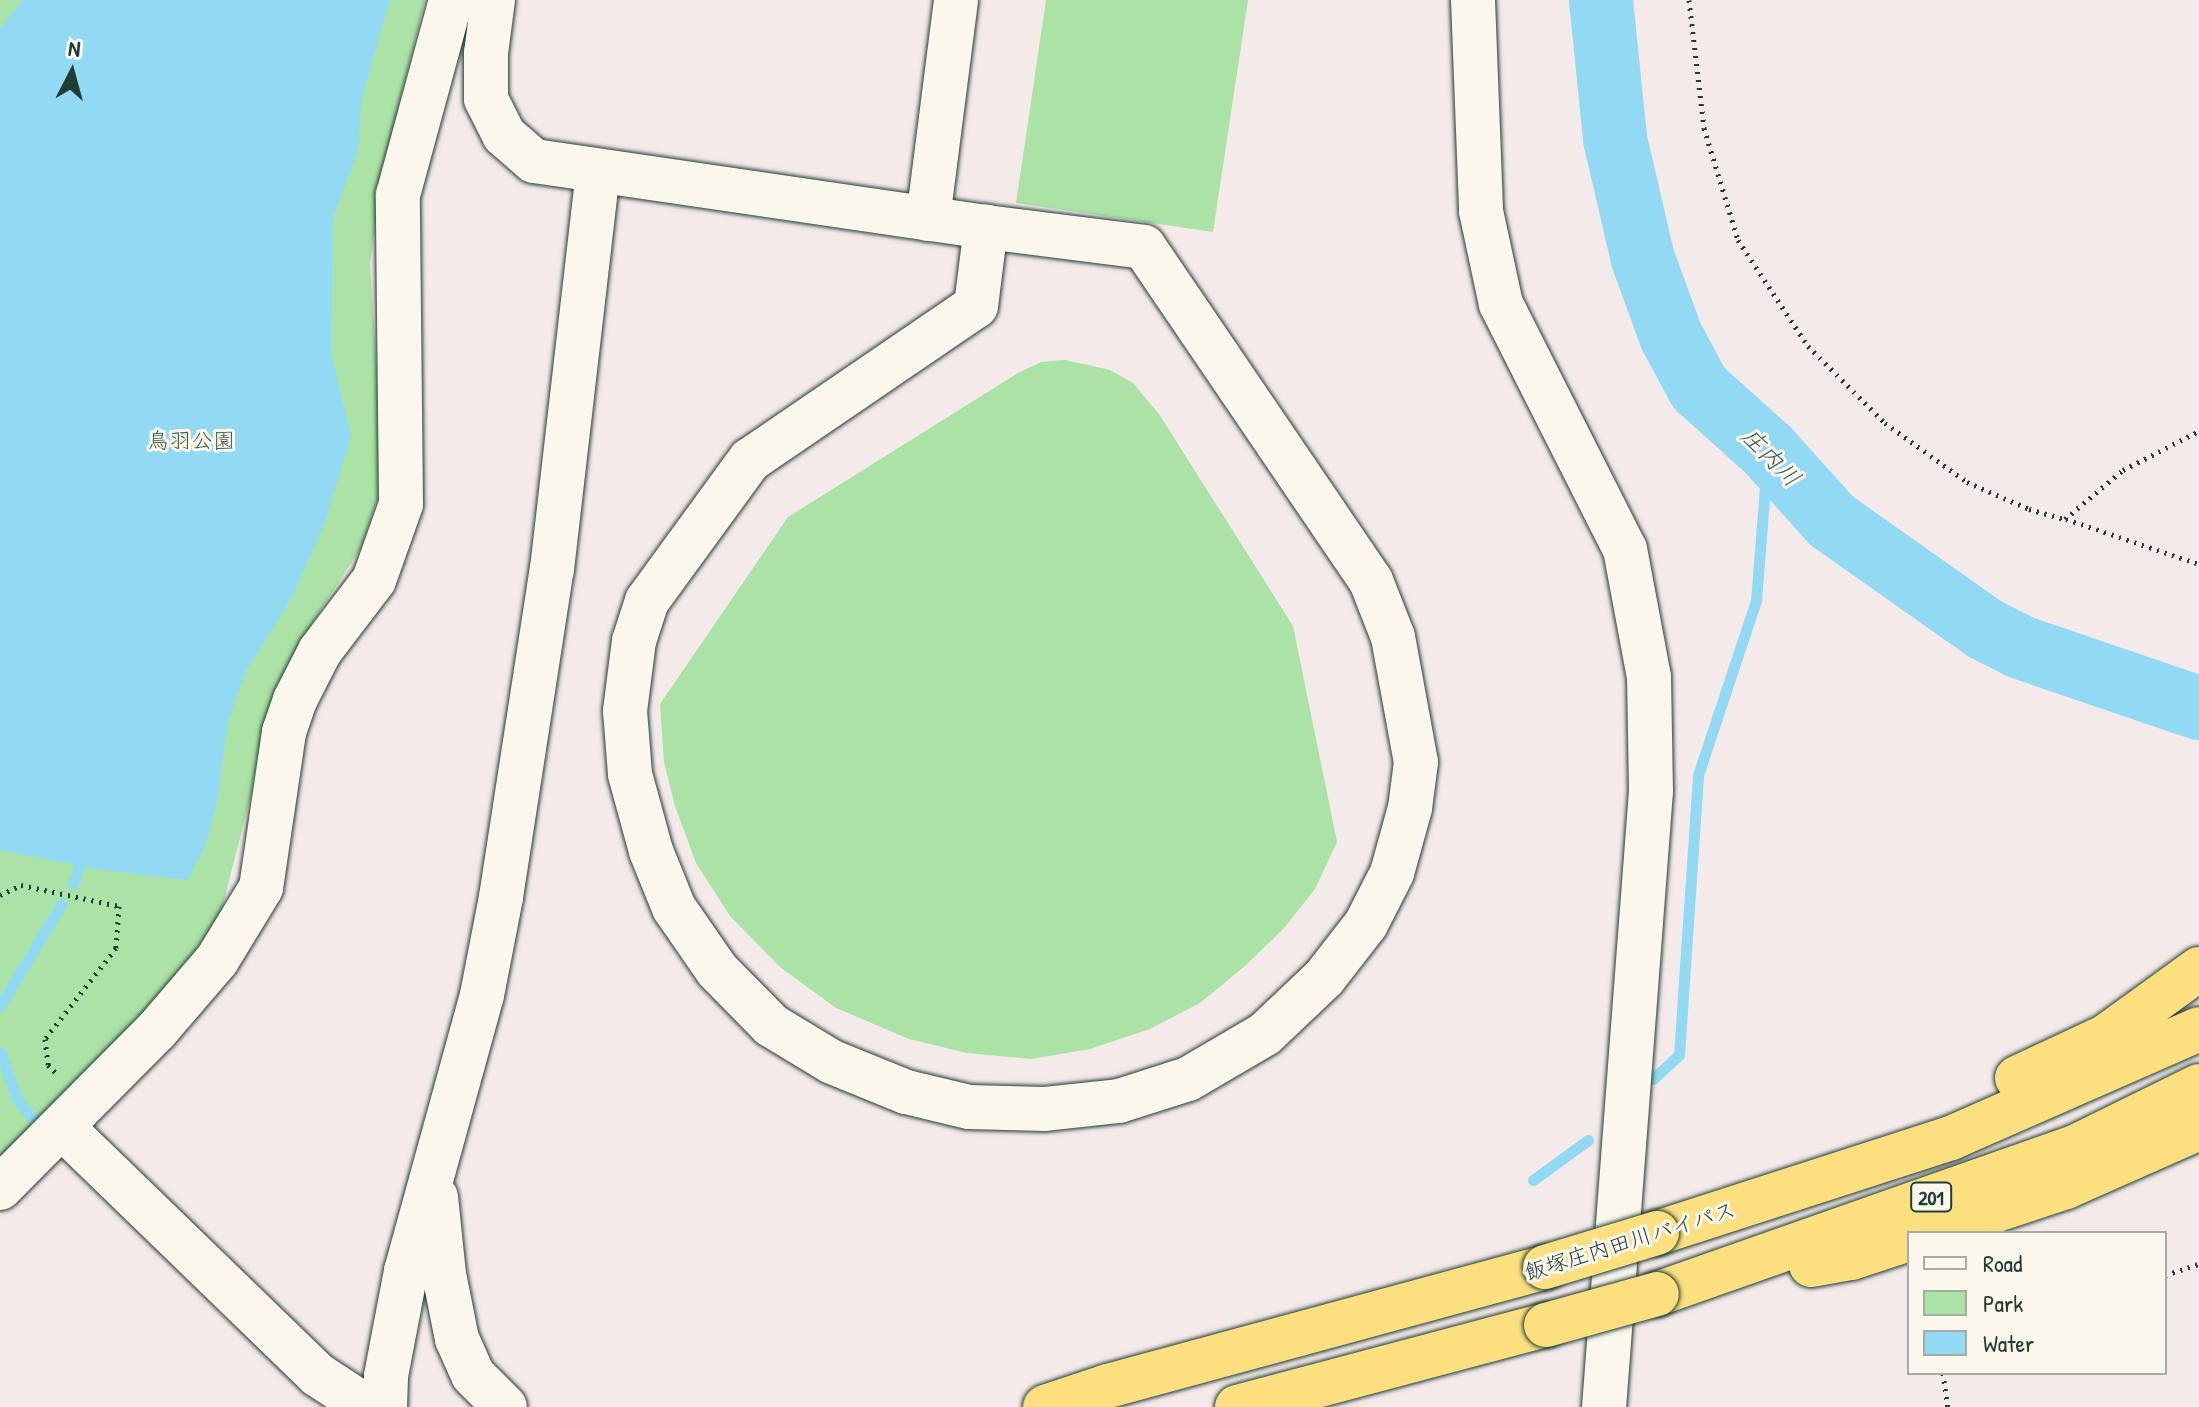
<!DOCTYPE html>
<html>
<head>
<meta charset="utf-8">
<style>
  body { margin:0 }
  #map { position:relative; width:2199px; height:1407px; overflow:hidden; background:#f4eaea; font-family:"Patrick Hand","Klee One",sans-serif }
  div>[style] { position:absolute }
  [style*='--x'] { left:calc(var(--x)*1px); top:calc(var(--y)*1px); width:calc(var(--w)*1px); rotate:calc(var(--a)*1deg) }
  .green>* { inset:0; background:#abe2a6 }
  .water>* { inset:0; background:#92daf3 }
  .stream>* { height:11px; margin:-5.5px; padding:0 5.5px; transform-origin:5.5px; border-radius:5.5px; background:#92daf3 }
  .river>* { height:64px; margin:-32px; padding:0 32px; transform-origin:32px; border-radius:32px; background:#92daf3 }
  .path>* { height:5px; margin-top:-2.5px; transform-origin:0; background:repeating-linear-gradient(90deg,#1f3d34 0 2px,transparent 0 8px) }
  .roads { filter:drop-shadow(0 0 2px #1f3d34) drop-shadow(0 0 2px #1f3d34) }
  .minor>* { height:44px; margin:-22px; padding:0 22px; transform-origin:22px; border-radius:22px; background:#fbf7ec }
  .highway>* { height:44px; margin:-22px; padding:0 22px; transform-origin:22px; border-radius:22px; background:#fce080 }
  .bridges { filter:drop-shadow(0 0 2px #1f3d34) drop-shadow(0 0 2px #1f3d34) }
  .highway-bridge>* { height:44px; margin:-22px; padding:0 22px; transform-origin:22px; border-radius:22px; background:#fce080 }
  span { translate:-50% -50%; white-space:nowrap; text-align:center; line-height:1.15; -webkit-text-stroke:6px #fbf7ec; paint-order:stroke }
  .shield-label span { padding:2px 6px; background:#fbf7ec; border:2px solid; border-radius:6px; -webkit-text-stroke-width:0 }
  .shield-label { font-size:20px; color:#1f3d34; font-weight:700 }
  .park-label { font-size:22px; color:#3b5e4b }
  .street-label { font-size:22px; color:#1f3d34 }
  .water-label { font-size:24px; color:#365c5a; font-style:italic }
  .legend { position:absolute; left:1907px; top:1231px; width:260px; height:144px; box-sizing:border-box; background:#fbf7ec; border:2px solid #a3ada2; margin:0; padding:10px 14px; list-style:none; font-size:24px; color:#1f3d34 }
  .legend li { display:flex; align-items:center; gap:16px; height:40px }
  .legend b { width:40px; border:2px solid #a3ada2 }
  .north { position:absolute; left:32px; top:32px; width:80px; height:80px; -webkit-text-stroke:6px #fbf7ec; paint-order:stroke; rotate:6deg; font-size:22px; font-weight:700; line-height:32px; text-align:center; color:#1f3d34 }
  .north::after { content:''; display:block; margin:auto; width:28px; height:36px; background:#1f3d34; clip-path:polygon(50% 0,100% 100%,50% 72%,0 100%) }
</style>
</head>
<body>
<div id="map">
  <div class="green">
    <div style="clip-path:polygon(0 0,425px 0,382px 174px,370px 265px,384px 479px,361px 548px,311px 625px,265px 718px,251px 795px,218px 924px,171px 985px,0 1160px)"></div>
    <div style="clip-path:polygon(1046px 0,1248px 0,1213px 232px,1016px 203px)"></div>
    <div style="clip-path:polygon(1065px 360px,1110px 370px,1133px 383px,1159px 414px,1293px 626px,1337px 842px,1315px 889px,1285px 927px,1245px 966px,1200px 1003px,1150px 1029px,1090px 1049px,1031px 1059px,967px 1053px,909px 1039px,836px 1008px,780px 967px,730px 916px,696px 863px,675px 806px,664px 762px,660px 704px,788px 517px,1018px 373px,1041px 362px)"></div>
  </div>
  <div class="water">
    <div style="clip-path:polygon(23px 0,390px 0,361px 101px,358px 151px,333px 218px,331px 353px,351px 436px,324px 525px,291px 599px,246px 671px,228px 722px,216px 807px,205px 846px,188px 880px,102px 870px,0 850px,0 28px)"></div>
  </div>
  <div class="stream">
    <div style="--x:73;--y:884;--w:20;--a:-70"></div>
    <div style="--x:0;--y:1006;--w:120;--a:-59"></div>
    <div style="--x:0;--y:1052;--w:52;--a:69.8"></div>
    <div style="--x:18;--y:1101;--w:30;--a:49"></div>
    <div style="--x:1653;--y:1079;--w:35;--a:-43"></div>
    <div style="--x:1679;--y:1055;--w:281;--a:-86.1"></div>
    <div style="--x:1698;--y:775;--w:183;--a:-71.6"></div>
    <div style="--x:1756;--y:601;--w:151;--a:-85.5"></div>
    <div style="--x:1533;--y:1180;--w:68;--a:-36"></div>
  </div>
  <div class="river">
    <div style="--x:1601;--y:0;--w:140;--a:84.2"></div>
    <div style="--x:1615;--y:139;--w:123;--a:76.9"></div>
    <div style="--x:1643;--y:259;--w:82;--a:70"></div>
    <div style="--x:1671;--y:336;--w:59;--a:61.7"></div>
    <div style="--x:1699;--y:388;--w:93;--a:41.9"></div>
    <div style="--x:1768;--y:450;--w:96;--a:48"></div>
    <div style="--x:1832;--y:521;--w:187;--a:35.2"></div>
    <div style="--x:1985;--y:629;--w:39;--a:27"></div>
    <div style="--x:2020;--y:647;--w:189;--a:18.8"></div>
  </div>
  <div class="path">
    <div style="--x:1689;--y:0;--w:129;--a:83.3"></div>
    <div style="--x:1704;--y:128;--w:117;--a:73.1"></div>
    <div style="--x:1738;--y:240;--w:127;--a:56.6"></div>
    <div style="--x:1808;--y:346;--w:109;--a:45"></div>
    <div style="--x:1885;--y:423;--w:101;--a:35.7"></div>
    <div style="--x:1967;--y:482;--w:68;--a:23.5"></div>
    <div style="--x:2029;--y:509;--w:37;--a:16"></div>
    <div style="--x:2065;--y:519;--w:76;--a:-40.2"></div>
    <div style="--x:2123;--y:470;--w:85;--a:-27.2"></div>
    <div style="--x:2066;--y:519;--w:140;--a:18.7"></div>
    <div style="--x:0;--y:895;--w:23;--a:-25"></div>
    <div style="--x:21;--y:885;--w:100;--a:12.1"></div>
    <div style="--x:119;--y:906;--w:42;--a:94.1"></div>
    <div style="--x:116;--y:948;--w:115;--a:128"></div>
    <div style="--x:45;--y:1039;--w:26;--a:83"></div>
    <div style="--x:48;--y:1065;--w:16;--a:45"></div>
    <div style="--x:2165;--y:1275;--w:36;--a:-18"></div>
    <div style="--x:1943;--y:1373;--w:34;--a:82"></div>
  </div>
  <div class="roads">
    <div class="minor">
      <div style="--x:493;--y:0;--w:53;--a:97.5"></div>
      <div style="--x:486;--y:53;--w:46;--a:90"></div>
      <div style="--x:486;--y:99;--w:40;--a:63.4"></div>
      <div style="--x:504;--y:135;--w:40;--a:41"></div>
      <div style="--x:534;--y:161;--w:457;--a:8.3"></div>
      <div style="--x:1473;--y:0;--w:211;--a:87.8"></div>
      <div style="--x:1481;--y:211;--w:95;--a:77.9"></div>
      <div style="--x:1501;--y:304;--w:275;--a:63.2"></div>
      <div style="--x:1625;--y:549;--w:130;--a:79.4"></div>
      <div style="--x:1649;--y:677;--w:114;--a:89"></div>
      <div style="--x:1651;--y:791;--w:618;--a:94.36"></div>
      <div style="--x:928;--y:219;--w:221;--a:-82.7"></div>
      <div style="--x:986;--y:227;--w:159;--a:7.2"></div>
      <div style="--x:1144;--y:247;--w:404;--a:55.8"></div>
      <div style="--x:1371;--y:581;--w:60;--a:68.6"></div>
      <div style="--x:1393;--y:637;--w:127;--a:79.6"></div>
      <div style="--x:1416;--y:762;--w:46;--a:97.4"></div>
      <div style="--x:1410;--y:808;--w:67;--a:105.5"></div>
      <div style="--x:1392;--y:873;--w:57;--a:117"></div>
      <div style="--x:1366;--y:924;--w:68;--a:127.9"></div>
      <div style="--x:1324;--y:978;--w:81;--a:136.5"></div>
      <div style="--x:1265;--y:1034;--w:89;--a:149.7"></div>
      <div style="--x:1188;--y:1079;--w:72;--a:162.3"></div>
      <div style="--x:1119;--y:1101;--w:74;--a:173.8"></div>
      <div style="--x:1045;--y:1109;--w:76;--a:-178.5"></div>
      <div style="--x:969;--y:1107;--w:65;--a:-166.6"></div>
      <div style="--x:906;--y:1092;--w:80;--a:-157.9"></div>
      <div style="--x:832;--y:1062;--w:71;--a:-148.8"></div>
      <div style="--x:771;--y:1025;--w:77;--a:-134.5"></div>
      <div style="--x:717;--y:970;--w:75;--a:-124.7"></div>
      <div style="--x:674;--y:908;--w:61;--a:-112"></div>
      <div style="--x:651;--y:851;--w:80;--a:-105.3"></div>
      <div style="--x:630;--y:774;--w:63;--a:-94.5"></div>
      <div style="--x:625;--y:711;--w:71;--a:-82.7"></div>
      <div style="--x:634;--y:641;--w:42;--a:-72"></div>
      <div style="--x:647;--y:601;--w:175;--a:-53.9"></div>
      <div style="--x:750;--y:460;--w:273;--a:-34.3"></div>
      <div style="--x:976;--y:306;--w:80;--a:-82.8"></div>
      <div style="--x:63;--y:1128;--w:355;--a:44.1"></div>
      <div style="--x:318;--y:1375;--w:59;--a:33.1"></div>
      <div style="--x:0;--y:1188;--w:223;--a:-45.2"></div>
      <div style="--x:157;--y:1030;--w:92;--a:-49.4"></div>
      <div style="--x:217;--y:960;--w:84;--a:-58.6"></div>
      <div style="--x:261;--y:888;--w:158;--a:-81.6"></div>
      <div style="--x:284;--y:732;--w:34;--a:-71"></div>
      <div style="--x:295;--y:700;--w:55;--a:-63"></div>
      <div style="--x:320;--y:651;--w:89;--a:-52.7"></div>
      <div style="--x:374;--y:580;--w:81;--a:-70.4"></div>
      <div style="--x:401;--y:504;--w:309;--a:-90.6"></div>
      <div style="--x:398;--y:195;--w:202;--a:-74.8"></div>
      <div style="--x:436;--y:1197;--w:77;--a:84.1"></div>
      <div style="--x:444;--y:1274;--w:66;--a:78.7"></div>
      <div style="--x:457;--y:1339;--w:39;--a:66"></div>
      <div style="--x:473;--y:1375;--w:45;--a:45"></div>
      <div style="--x:385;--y:1407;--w:31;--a:-88"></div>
      <div style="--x:386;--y:1376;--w:107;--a:-79.2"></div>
      <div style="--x:406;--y:1271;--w:286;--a:-74.6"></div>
      <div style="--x:482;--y:995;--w:100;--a:-79"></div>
      <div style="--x:501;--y:897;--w:332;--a:-81.2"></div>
      <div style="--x:552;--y:569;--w:399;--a:-83.4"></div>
    </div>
    <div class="highway">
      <div style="--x:2017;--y:1078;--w:97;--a:-25"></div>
      <div style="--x:2105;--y:1037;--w:116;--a:-35.9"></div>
      <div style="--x:1657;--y:1233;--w:309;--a:-17.9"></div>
      <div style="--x:1951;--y:1138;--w:271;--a:-23.7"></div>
      <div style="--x:1927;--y:1233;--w:146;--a:-18.3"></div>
      <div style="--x:2066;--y:1187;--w:145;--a:-23.9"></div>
      <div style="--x:1811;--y:1265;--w:41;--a:-9.9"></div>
      <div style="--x:1851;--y:1258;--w:61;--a:-18.1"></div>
      <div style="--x:1657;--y:1294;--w:448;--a:-19.4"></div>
      <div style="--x:2079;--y:1145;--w:134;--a:-26.2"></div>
      <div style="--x:1045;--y:1407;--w:66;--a:-18.4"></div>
      <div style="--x:1108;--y:1386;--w:453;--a:-15.2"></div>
      <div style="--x:1237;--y:1407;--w:320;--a:-14.9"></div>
    </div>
  </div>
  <div class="bridges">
    <div class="highway-bridge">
      <div style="--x:1545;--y:1267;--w:117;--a:-16.9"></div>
      <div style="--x:1546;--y:1325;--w:115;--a:-15.6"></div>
    </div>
  </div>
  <div class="shield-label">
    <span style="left:1931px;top:1197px">201</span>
  </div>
  <div class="park-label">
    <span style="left:191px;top:441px">鳥羽公園</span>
  </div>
  <div class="street-label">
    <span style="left:1630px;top:1241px;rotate:-17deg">飯塚庄内田川バイパス</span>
  </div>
  <div class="water-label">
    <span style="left:1771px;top:457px;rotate:45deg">庄内川</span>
  </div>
  <ul class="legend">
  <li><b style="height:10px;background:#fbf7ec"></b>Road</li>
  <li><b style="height:22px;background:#abe2a6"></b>Park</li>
  <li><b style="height:22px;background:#92daf3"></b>Water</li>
  </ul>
  <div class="north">N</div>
</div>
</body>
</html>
